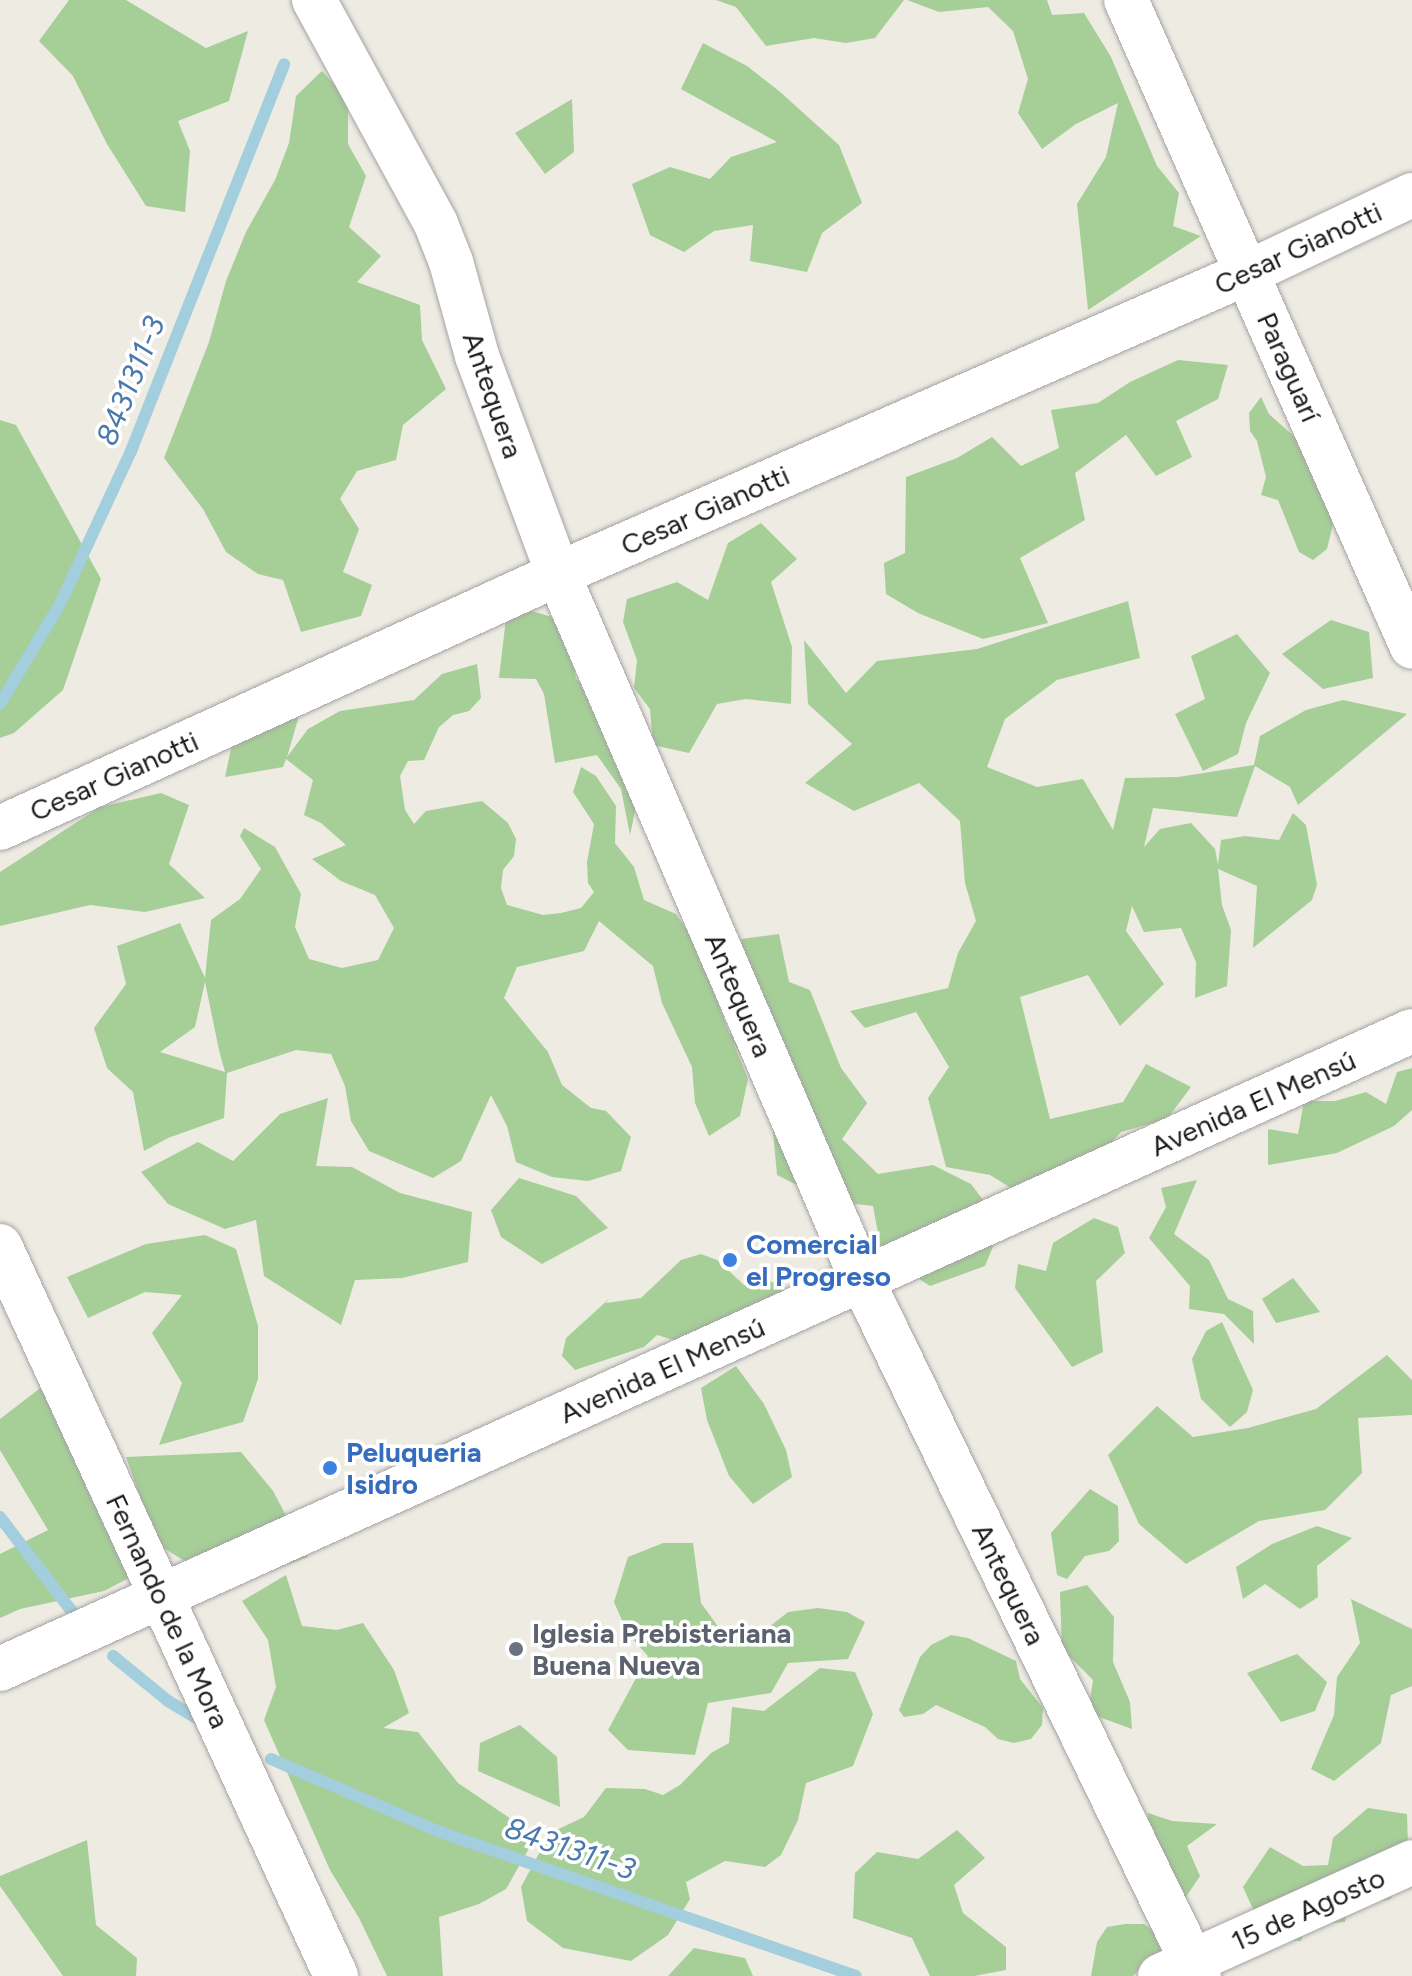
<!DOCTYPE html>
<html>
<head>
<meta charset="utf-8">
<style>
  body { margin:0 }
  #map { position:relative; width:1412px; height:1976px; overflow:hidden; background:#eeebe3; font-family:Figtree,sans-serif }
  div>[style] { position:absolute }
  [style*='--x'] { left:calc(var(--x)*1px); top:calc(var(--y)*1px); width:calc(var(--w)*1px); rotate:calc(var(--a)*1deg) }
  .forest>* { inset:0; background:#a6ce97 }
  .stream>* { height:12px; margin:-6px; padding:0 6px; transform-origin:6px; border-radius:6px; background:#a2cedd }
  .roads { filter:drop-shadow(0 0 2px #a4a4a4) drop-shadow(0 0 2px #a4a4a4) }
  .street>* { height:44px; margin:-22px; padding:0 22px; transform-origin:22px; border-radius:22px; background:#fff }
  .dots>* { width:22px; height:22px; translate:-50% -50%; box-sizing:border-box; border:4px solid #fff; border-radius:50% }
  span { translate:-50% -50%; white-space:nowrap; text-align:center; line-height:1.15; -webkit-text-stroke:7px #fff; paint-order:stroke }
  .street-label { font-size:28px; color:#1d1d1d }
  .shop-label { font-size:28px; color:#366cbe; font-weight:700 }
  .left { translate:0 -50%; text-align:left }
  .worship-label { font-size:28px; color:#5b616d; font-weight:700 }
  .water-label { font-size:30px; color:#4979ad; font-style:italic }
</style>
</head>
<body>
<div id="map">
  <div class="forest">
    <div style="clip-path:polygon(69px 0,126px 0,206px 48px,248px 31px,229px 101px,178px 121px,190px 151px,185px 212px,146px 206px,107px 144px,73px 76px,39px 41px)"></div>
    <div style="clip-path:polygon(716px 0,904px 0,875px 38px,846px 43px,814px 38px,766px 46px,736px 7px)"></div>
    <div style="clip-path:polygon(907px 0,1047px 0,1052px 15px,1084px 13px,1111px 57px,1157px 166px,1179px 193px,1173px 226px,1201px 236px,1088px 310px,1077px 204px,1106px 157px,1118px 103px,1076px 124px,1042px 149px,1018px 113px,1028px 79px,1013px 31px,988px 7px,939px 12px)"></div>
    <div style="clip-path:polygon(703px 43px,747px 66px,779px 91px,839px 145px,862px 203px,822px 233px,807px 272px,750px 261px,753px 225px,714px 231px,684px 252px,650px 235px,632px 184px,670px 167px,710px 179px,731px 157px,777px 142px,681px 89px)"></div>
    <div style="clip-path:polygon(322px 71px,348px 100px,348px 144px,366px 176px,349px 227px,381px 256px,357px 282px,420px 305px,422px 340px,446px 389px,403px 425px,396px 460px,357px 471px,340px 499px,359px 529px,343px 572px,372px 585px,361px 616px,301px 632px,283px 580px,258px 574px,226px 552px,203px 509px,164px 458px,209px 342px,226px 281px,246px 232px,275px 180px,289px 143px,296px 96px)"></div>
    <div style="clip-path:polygon(572px 99px,574px 152px,545px 174px,515px 133px)"></div>
    <div style="clip-path:polygon(1178px 360px,1228px 365px,1218px 399px,1176px 421px,1192px 457px,1156px 476px,1126px 435px,1075px 473px,1085px 520px,1020px 558px,1048px 623px,983px 639px,918px 613px,886px 594px,884px 563px,905px 553px,906px 477px,957px 458px,992px 437px,1021px 466px,1059px 448px,1051px 410px,1098px 403px,1130px 382px)"></div>
    <div style="clip-path:polygon(1261px 397px,1269px 414px,1297px 439px,1335px 516px,1327px 549px,1313px 560px,1299px 552px,1278px 500px,1261px 495px,1266px 477px,1257px 441px,1250px 431px,1249px 413px)"></div>
    <div style="clip-path:polygon(0 420px,16px 425px,101px 579px,63px 690px,14px 733px,0 738px)"></div>
    <div style="clip-path:polygon(761px 523px,797px 559px,771px 582px,792px 647px,791px 704px,746px 699px,717px 704px,689px 753px,653px 745px,650px 709px,634px 688px,637px 660px,623px 622px,627px 599px,677px 582px,708px 600px,728px 543px)"></div>
    <div style="clip-path:polygon(1128px 601px,1140px 658px,1057px 680px,1005px 719px,987px 767px,1037px 787px,1083px 779px,1113px 830px,1125px 778px,1178px 777px,1254px 765px,1260px 736px,1306px 710px,1343px 700px,1407px 714px,1298px 805px,1290px 787px,1255px 766px,1237px 817px,1153px 808px,1144px 847px,1160px 829px,1191px 823px,1215px 849px,1218px 865px,1221px 840px,1245px 836px,1279px 840px,1293px 813px,1306px 825px,1317px 885px,1312px 900px,1253px 948px,1257px 886px,1218px 869px,1222px 905px,1231px 930px,1227px 986px,1195px 998px,1196px 962px,1181px 928px,1144px 932px,1132px 906px,1126px 931px,1164px 984px,1120px 1026px,1088px 975px,1020px 997px,1050px 1119px,1123px 1102px,1146px 1064px,1191px 1087px,1167px 1119px,1121px 1132px,1073px 1184px,1034px 1202px,990px 1175px,946px 1167px,928px 1098px,949px 1067px,916px 1012px,865px 1028px,850px 1011px,948px 988px,958px 953px,976px 921px,965px 883px,960px 821px,919px 783px,854px 811px,805px 783px,852px 744px,808px 704px,804px 640px,846px 693px,877px 661px,977px 649px)"></div>
    <div style="clip-path:polygon(528px 610px,566px 621px,576px 679px,616px 710px,638px 797px,630px 835px,621px 789px,597px 755px,555px 763px,544px 694px,536px 679px,499px 678px,506px 618px)"></div>
    <div style="clip-path:polygon(1331px 620px,1369px 632px,1373px 678px,1323px 689px,1282px 654px)"></div>
    <div style="clip-path:polygon(1237px 634px,1270px 673px,1246px 723px,1238px 754px,1203px 771px,1175px 714px,1205px 699px,1191px 656px)"></div>
    <div style="clip-path:polygon(evenodd,477px 664px,481px 698px,469px 711px,453px 715px,439px 727px,424px 760px,408px 761px,400px 776px,405px 810px,414px 824px,426px 811px,482px 801px,508px 823px,516px 839px,514px 856px,503px 870px,501px 888px,507px 905px,543px 915px,561px 913px,581px 908px,594px 892px,588px 883px,587px 862px,594px 824px,573px 792px,581px 767px,596px 776px,616px 806px,615px 843px,634px 867px,644px 900px,676px 914px,696px 943px,730px 1035px,741px 939px,779px 934px,789px 982px,810px 990px,841px 1068px,867px 1103px,842px 1139px,878px 1174px,933px 1165px,971px 1184px,1002px 1225px,985px 1266px,930px 1286px,882px 1255px,873px 1206px,829px 1201px,777px 1175px,771px 1109px,733px 1042px,748px 1079px,740px 1116px,709px 1136px,695px 1103px,692px 1067px,662px 1003px,653px 966px,599px 921px,584px 951px,517px 967px,504px 998px,548px 1052px,562px 1085px,591px 1108px,606px 1111px,631px 1137px,621px 1171px,588px 1181px,552px 1177px,516px 1162px,507px 1126px,491px 1095px,461px 1161px,433px 1178px,369px 1151px,351px 1121px,345px 1086px,331px 1054px,296px 1050px,227px 1073px,224px 1118px,168px 1138px,144px 1151px,133px 1092px,107px 1068px,94px 1028px,126px 984px,117px 946px,180px 923px,205px 978px,211px 920px,240px 899px,261px 869px,240px 836px,244px 828px,275px 847px,301px 894px,295px 927px,309px 959px,342px 968px,378px 960px,394px 928px,375px 895px,341px 881px,312px 859px,346px 845px,321px 823px,304px 815px,313px 780px,286px 759px,283px 767px,225px 777px,237px 720px,301px 709px,287px 757px,308px 729px,340px 711px,414px 700px,442px 674px,477px 664px,205px 982px,219px 1050px,225px 1072px,160px 1052px,195px 1027px,205px 982px)"></div>
    <div style="clip-path:polygon(161px 793px,189px 805px,169px 864px,205px 898px,145px 912px,90px 905px,0 926px,0 872px,100px 807px)"></div>
    <div style="clip-path:polygon(1412px 1068px,1412px 1110px,1394px 1126px,1337px 1153px,1268px 1165px,1268px 1129px,1298px 1134px,1304px 1101px,1335px 1101px,1366px 1092px,1386px 1104px,1397px 1072px)"></div>
    <div style="clip-path:polygon(328px 1098px,316px 1166px,352px 1167px,400px 1193px,472px 1212px,468px 1262px,402px 1278px,355px 1280px,341px 1325px,264px 1276px,256px 1220px,225px 1229px,168px 1204px,141px 1172px,198px 1142px,233px 1161px,280px 1114px)"></div>
    <div style="clip-path:polygon(519px 1178px,576px 1196px,608px 1228px,542px 1264px,501px 1237px,491px 1210px)"></div>
    <div style="clip-path:polygon(1197px 1180px,1174px 1234px,1209px 1260px,1228px 1299px,1253px 1311px,1254px 1344px,1224px 1314px,1189px 1309px,1190px 1286px,1149px 1238px,1166px 1207px,1161px 1188px)"></div>
    <div style="clip-path:polygon(1094px 1218px,1118px 1227px,1125px 1253px,1096px 1281px,1103px 1352px,1072px 1367px,1015px 1288px,1018px 1264px,1046px 1271px,1053px 1243px)"></div>
    <div style="clip-path:polygon(205px 1235px,236px 1249px,258px 1326px,258px 1379px,243px 1422px,159px 1445px,182px 1383px,152px 1333px,182px 1295px,145px 1292px,88px 1318px,67px 1277px,146px 1244px)"></div>
    <div style="clip-path:polygon(701px 1254px,717px 1260px,744px 1285px,770px 1281px,787px 1290px,690px 1345px,657px 1335px,644px 1347px,575px 1370px,562px 1356px,566px 1338px,609px 1299px,606px 1303px,641px 1298px,681px 1260px)"></div>
    <div style="clip-path:polygon(1293px 1278px,1320px 1312px,1276px 1323px,1262px 1299px)"></div>
    <div style="clip-path:polygon(1222px 1322px,1253px 1390px,1247px 1412px,1230px 1427px,1201px 1399px,1192px 1359px,1206px 1331px)"></div>
    <div style="clip-path:polygon(1387px 1355px,1412px 1380px,1412px 1415px,1358px 1418px,1362px 1473px,1325px 1510px,1259px 1521px,1186px 1564px,1139px 1524px,1108px 1455px,1157px 1406px,1193px 1437px,1248px 1428px,1316px 1409px)"></div>
    <div style="clip-path:polygon(736px 1366px,764px 1404px,786px 1450px,792px 1477px,753px 1504px,729px 1476px,707px 1420px,701px 1388px)"></div>
    <div style="clip-path:polygon(56px 1376px,131px 1577px,104px 1591px,20px 1609px,0 1618px,0 1554px,48px 1530px,0 1450px,0 1419px)"></div>
    <div style="clip-path:polygon(241px 1452px,273px 1491px,308px 1557px,227px 1587px,157px 1544px,126px 1457px)"></div>
    <div style="clip-path:polygon(1090px 1489px,1118px 1506px,1119px 1541px,1109px 1551px,1085px 1556px,1067px 1579px,1057px 1575px,1051px 1533px)"></div>
    <div style="clip-path:polygon(1317px 1526px,1352px 1538px,1317px 1566px,1318px 1597px,1300px 1609px,1265px 1584px,1243px 1599px,1236px 1567px,1272px 1544px)"></div>
    <div style="clip-path:polygon(663px 1543px,693px 1543px,701px 1603px,722px 1632px,750px 1642px,788px 1612px,818px 1608px,847px 1612px,865px 1622px,848px 1659px,788px 1663px,771px 1693px,708px 1703px,695px 1755px,628px 1750px,608px 1730px,648px 1656px,628px 1634px,614px 1602px,628px 1557px)"></div>
    <div style="clip-path:polygon(286px 1575px,302px 1626px,337px 1630px,363px 1623px,394px 1670px,409px 1713px,383px 1728px,418px 1732px,458px 1783px,536px 1836px,506px 1889px,479px 1904px,439px 1917px,443px 1976px,387px 1976px,359px 1918px,330px 1870px,264px 1720px,276px 1687px,268px 1640px,242px 1601px)"></div>
    <div style="clip-path:polygon(1087px 1585px,1114px 1617px,1113px 1662px,1130px 1702px,1132px 1729px,1088px 1713px,1093px 1680px,1062px 1649px,1060px 1592px)"></div>
    <div style="clip-path:polygon(1351px 1599px,1412px 1629px,1412px 1686px,1391px 1695px,1381px 1743px,1334px 1781px,1311px 1769px,1334px 1715px,1337px 1677px,1360px 1643px)"></div>
    <div style="clip-path:polygon(951px 1635px,968px 1638px,1016px 1661px,1020px 1679px,1043px 1708px,1042px 1725px,1031px 1739px,1014px 1743px,998px 1739px,985px 1727px,936px 1705px,923px 1714px,904px 1717px,899px 1710px,920px 1657px,931px 1645px)"></div>
    <div style="clip-path:polygon(1297px 1654px,1327px 1682px,1315px 1711px,1281px 1722px,1247px 1673px)"></div>
    <div style="clip-path:polygon(820px 1668px,855px 1672px,873px 1714px,853px 1766px,806px 1783px,798px 1820px,781px 1855px,765px 1867px,725px 1861px,686px 1882px,690px 1899px,668px 1935px,631px 1961px,563px 1948px,527px 1921px,521px 1887px,550px 1833px,584px 1817px,606px 1788px,645px 1789px,663px 1795px,680px 1785px,711px 1753px,729px 1743px,732px 1707px,764px 1711px)"></div>
    <div style="clip-path:polygon(520px 1725px,557px 1757px,560px 1807px,478px 1771px,480px 1743px)"></div>
    <div style="clip-path:polygon(1368px 1808px,1407px 1814px,1409px 1878px,1389px 1900px,1348px 1904px,1345px 1922px,1307px 1925px,1301px 1941px,1267px 1940px,1243px 1887px,1270px 1847px,1303px 1866px,1328px 1865px,1333px 1838px)"></div>
    <div style="clip-path:polygon(1148px 1813px,1172px 1821px,1217px 1824px,1187px 1846px,1200px 1876px,1184px 1900px,1149px 1854px)"></div>
    <div style="clip-path:polygon(957px 1830px,985px 1858px,954px 1885px,963px 1913px,1006px 1947px,1006px 1970px,974px 1976px,930px 1976px,912px 1938px,853px 1918px,855px 1873px,877px 1852px,918px 1859px)"></div>
    <div style="clip-path:polygon(87px 1840px,96px 1925px,137px 1958px,136px 1976px,63px 1976px,0 1886px,0 1876px)"></div>
    <div style="clip-path:polygon(1125px 1924px,1144px 1924px,1159px 1935px,1164px 1952px,1147px 1960px,1133px 1976px,1091px 1976px,1097px 1942px,1107px 1927px)"></div>
    <div style="clip-path:polygon(694px 1948px,745px 1958px,753px 1976px,668px 1976px)"></div>
  </div>
  <div class="stream">
    <div style="--x:0;--y:704;--w:117;--a:-59"></div>
    <div style="--x:60;--y:604;--w:169;--a:-65.1"></div>
    <div style="--x:131;--y:451;--w:416;--a:-68.4"></div>
    <div style="--x:0;--y:1517;--w:132;--a:52.7"></div>
    <div style="--x:113;--y:1656;--w:71;--a:39.3"></div>
    <div style="--x:168;--y:1701;--w:41;--a:31"></div>
    <div style="--x:271;--y:1759;--w:184;--a:23.4"></div>
    <div style="--x:440;--y:1832;--w:440;--a:19.1"></div>
  </div>
  <div class="roads">
    <div class="street">
      <div style="--x:314;--y:0;--w:255;--a:61.4"></div>
      <div style="--x:436;--y:224;--w:41;--a:68.5"></div>
      <div style="--x:451;--y:262;--w:98;--a:74.5"></div>
      <div style="--x:477;--y:356;--w:233;--a:69.6"></div>
      <div style="--x:558;--y:574;--w:769;--a:66.7"></div>
      <div style="--x:862;--y:1280;--w:773;--a:64.16"></div>
      <div style="--x:1126;--y:0;--w:707;--a:66.15"></div>
      <div style="--x:0;--y:828;--w:613;--a:-24.47"></div>
      <div style="--x:558;--y:574;--w:752;--a:-23.6"></div>
      <div style="--x:1247;--y:273;--w:183;--a:-25.3"></div>
      <div style="--x:0;--y:1246;--w:804;--a:65.28"></div>
      <div style="--x:0;--y:1669;--w:1549;--a:-24.32"></div>
      <div style="--x:1160;--y:1976;--w:277;--a:-24.3"></div>
    </div>
  </div>
  <div class="dots">
    <div style="left:730px;top:1260px;background:#3f7fe0"></div>
    <div style="left:330px;top:1468px;background:#3f7fe0"></div>
    <div style="left:516px;top:1649px;background:#6b7280"></div>
  </div>
  <div class="street-label">
    <span style="left:1298px;top:248px;rotate:-25deg">Cesar Gianotti</span>
    <span style="left:1289px;top:367px;rotate:66deg">Paraguarí</span>
    <span style="left:493px;top:395px;rotate:71deg">Antequera</span>
    <span style="left:705px;top:510px;rotate:-24deg">Cesar Gianotti</span>
    <span style="left:114px;top:776px;rotate:-24deg">Cesar Gianotti</span>
    <span style="left:739px;top:995px;rotate:67deg">Antequera</span>
    <span style="left:1253px;top:1103px;rotate:-24deg">Avenida El Mensú</span>
    <span style="left:662px;top:1370px;rotate:-24deg">Avenida El Mensú</span>
    <span style="left:1009px;top:1584px;rotate:64deg">Antequera</span>
    <span style="left:168px;top:1611px;rotate:65deg">Fernando de la Mora</span>
    <span style="left:1308px;top:1909px;rotate:-24deg">15 de Agosto</span>
  </div>
  <div class="shop-label">
    <span class="left" style="left:746px;top:1260px">Comercial<br>el Progreso</span>
    <span class="left" style="left:346px;top:1468px">Peluqueria<br>Isidro</span>
  </div>
  <div class="worship-label">
    <span class="left" style="left:532px;top:1649px">Iglesia Prebisteriana<br>Buena Nueva</span>
  </div>
  <div class="water-label">
    <span style="left:131px;top:381px;rotate:-68deg">8431311-3</span>
    <span style="left:570px;top:1849px;rotate:19deg">8431311-3</span>
  </div>
</div>
</body>
</html>
